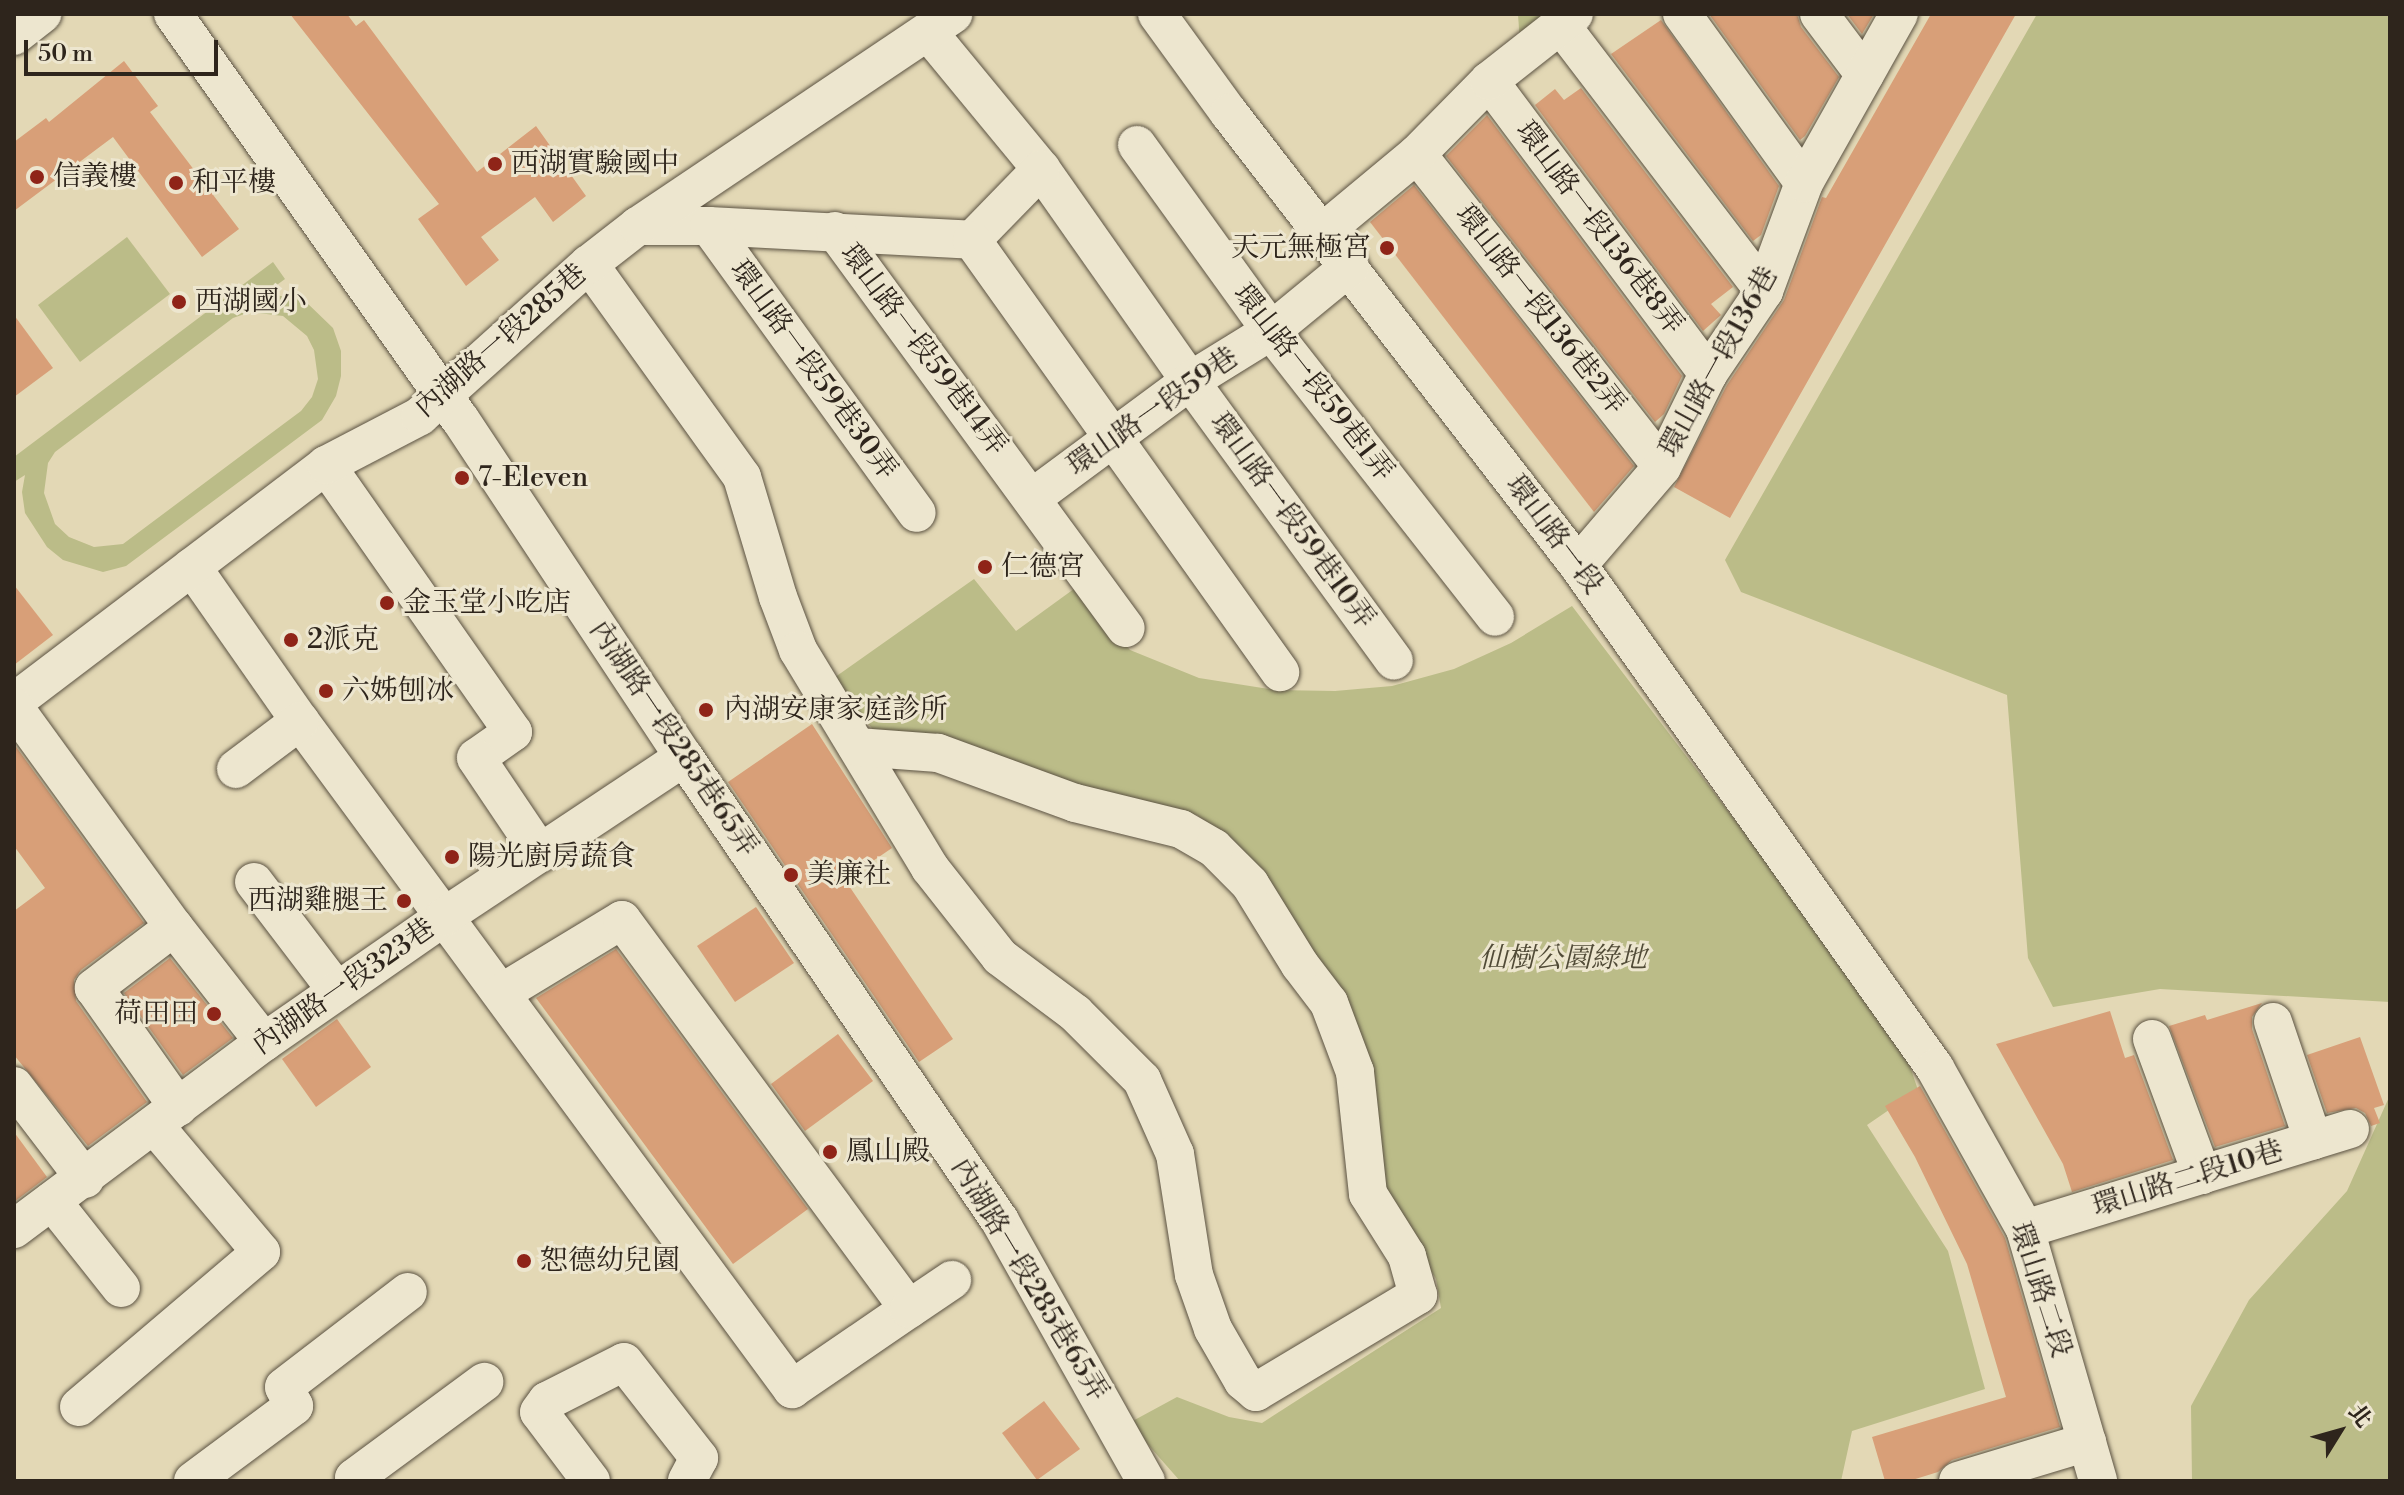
<!DOCTYPE html>
<html>
<head>
<meta charset="utf-8">
<style>
  body { margin:0 }
  #map { position:relative; width:2404px; height:1495px; overflow:hidden; background:#e3d8b5; font-family:"Libre Bodoni","Noto Serif TC",serif }
  div>[style] { position:absolute }
  [style*='--x'] { left:calc(var(--x)*1px); top:calc(var(--y)*1px); width:calc(var(--w)*1px); rotate:calc(var(--a)*1deg) }
  .green>* { inset:0; background:#bbbc88 }
  .building>* { inset:0; background:#d89f78 }
  .roads { filter:drop-shadow(0 0 2px #5b5242) drop-shadow(0 0 2px #5b5242) }
  .minor>* { height:38px; margin:-19px; padding:0 19px; transform-origin:19px; border-radius:19px; background:#ede6cf }
  .dots>* { width:22px; height:22px; translate:-50% -50%; box-sizing:border-box; border:4px solid #ede6cf; border-radius:50% }
  span { translate:-50% -50%; white-space:nowrap; text-align:center; line-height:1.15; -webkit-text-stroke:6px #ede6cf; paint-order:stroke }
  .poi-label { font-size:28px; color:#2e251c }
  .left { translate:0 -50%; text-align:left }
  .right { translate:-100% -50%; text-align:right }
  .street-label { font-size:28px; color:#2e251c }
  .park-label { font-size:28px; color:#514b37; font-style:italic }
  .frame { position:absolute; inset:0; border:16px solid #2e251c; pointer-events:none }
  .north { position:absolute; left:2300px; top:1391px; width:80px; height:80px; -webkit-text-stroke:6px #ede6cf; paint-order:stroke; rotate:53deg; font-size:22px; font-weight:700; line-height:32px; text-align:center; color:#2e251c }
  .north::after { content:''; display:block; margin:auto; width:28px; height:36px; background:#2e251c; clip-path:polygon(50% 0,100% 100%,50% 72%,0 100%) }
  .scale { position:absolute; left:24px; top:40px; width:194px; height:36px; box-sizing:border-box; border:4px solid #2e251c; border-top:0; padding-left:10px; font-size:24px; line-height:28px; white-space:nowrap; color:#2e251c; -webkit-text-stroke:6px #ede6cf; paint-order:stroke }
</style>
</head>
<body>
<div id="map">
  <div class="green">
    <div style="clip-path:polygon(1518px 14px,1559px 14px,1520px 44px)"></div>
    <div style="clip-path:polygon(2037px 14px,2390px 14px,2390px 1002px,2160px 989px,2053px 1007px,2028px 958px,2007px 695px,1741px 592px,1725px 560px)"></div>
    <div style="clip-path:polygon(127px 237px,170px 294px,80px 362px,38px 305px)"></div>
    <div style="clip-path:polygon(evenodd,273px 262px,285px 279px,266px 293px,305px 301px,333px 328px,341px 351px,341px 376px,336px 396px,322px 420px,126px 566px,103px 572px,63px 560px,47px 547px,25px 513px,22px 492px,25px 475px,14px 482px,14px 457px,273px 262px,250px 312px,283px 316px,307px 336px,314px 350px,318px 379px,312px 397px,301px 411px,123px 544px,94px 547px,69px 537px,55px 524px,44px 493px,48px 463px,55px 452px,233px 318px,250px 312px)"></div>
    <div style="clip-path:polygon(974px 579px,1016px 631px,1078px 586px,1130px 650px,1199px 678px,1275px 690px,1335px 691px,1392px 686px,1454px 669px,1511px 643px,1572px 606px,1900px 1037px,1918px 1090px,1867px 1125px,1948px 1251px,1985px 1389px,1852px 1431px,1841px 1481px,1180px 1481px,1129px 1423px,1177px 1397px,1229px 1417px,1262px 1423px,1441px 1308px,1436px 1279px,1384px 1194px,1362px 1064px,1219px 834px,1197px 815px,1125px 800px,876px 733px,831px 680px)"></div>
    <div style="clip-path:polygon(2390px 1095px,2390px 1481px,2192px 1481px,2191px 1406px,2249px 1300px,2347px 1191px)"></div>
  </div>
  <div class="building">
    <div style="clip-path:polygon(290px 14px,347px 14px,356px 26px,364px 20px,477px 172px,536px 126px,586px 196px,553px 222px,535px 197px,481px 237px,499px 260px,466px 286px,418px 219px,439px 204px)"></div>
    <div style="clip-path:polygon(1709px 14px,1797px 14px,1801px 27px,1839px 77px,1805px 136px,1800px 140px)"></div>
    <div style="clip-path:polygon(1847px 14px,1874px 14px,1862px 34px)"></div>
    <div style="clip-path:polygon(1931px 14px,2016px 14px,1730px 518px,1674px 487px,1727px 385px,1784px 300px,1822px 197px,1826px 198px)"></div>
    <div style="clip-path:polygon(1661px 20px,1779px 186px,1761px 235px,1753px 241px,1611px 54px)"></div>
    <div style="clip-path:polygon(124px 61px,158px 106px,150px 112px,239px 229px,202px 257px,113px 137px,14px 211px,14px 142px,46px 118px,49px 122px)"></div>
    <div style="clip-path:polygon(1581px 88px,1733px 287px,1711px 304px,1721px 315px,1703px 331px,1535px 105px,1555px 89px,1564px 100px)"></div>
    <div style="clip-path:polygon(1487px 115px,1682px 376px,1664px 414px,1655px 422px,1446px 156px)"></div>
    <div style="clip-path:polygon(1414px 185px,1634px 466px,1594px 512px,1370px 222px)"></div>
    <div style="clip-path:polygon(14px 315px,53px 368px,14px 397px)"></div>
    <div style="clip-path:polygon(14px 585px,53px 635px,14px 665px)"></div>
    <div style="clip-path:polygon(812px 724px,892px 848px,845px 880px,953px 1039px,919px 1062px,728px 782px)"></div>
    <div style="clip-path:polygon(14px 744px,144px 923px,81px 970px,74px 980px,76px 1001px,147px 1102px,88px 1146px,14px 1055px,14px 911px,45px 888px,14px 846px)"></div>
    <div style="clip-path:polygon(756px 907px,794px 963px,735px 1002px,697px 946px)"></div>
    <div style="clip-path:polygon(616px 949px,808px 1209px,733px 1264px,536px 998px)"></div>
    <div style="clip-path:polygon(170px 958px,233px 1038px,183px 1075px,124px 993px)"></div>
    <div style="clip-path:polygon(2262px 1003px,2252px 1017px,2252px 1029px,2285px 1126px,2215px 1147px,2169px 1026px,2205px 1015px,2207px 1020px)"></div>
    <div style="clip-path:polygon(2110px 1011px,2125px 1058px,2134px 1055px,2173px 1160px,2072px 1192px,2063px 1164px,1996px 1044px)"></div>
    <div style="clip-path:polygon(337px 1019px,371px 1067px,316px 1107px,282px 1059px)"></div>
    <div style="clip-path:polygon(838px 1034px,873px 1081px,805px 1131px,771px 1084px)"></div>
    <div style="clip-path:polygon(2360px 1037px,2384px 1105px,2374px 1108px,2380px 1123px,2371px 1126px,2365px 1113px,2356px 1108px,2327px 1113px,2307px 1055px)"></div>
    <div style="clip-path:polygon(1920px 1086px,2005px 1238px,2060px 1427px,1952px 1460px,1938px 1472px,1909px 1481px,1885px 1481px,1872px 1437px,2006px 1397px,1967px 1264px,1915px 1157px,1885px 1106px)"></div>
    <div style="clip-path:polygon(14px 1132px,47px 1177px,14px 1202px)"></div>
    <div style="clip-path:polygon(1044px 1401px,1080px 1449px,1037px 1480px,1002px 1433px)"></div>
  </div>
  <div class="roads">
    <div class="minor">
      <div style="--x:173;--y:14;--w:496;--a:54.7"></div>
      <div style="--x:460;--y:419;--w:405;--a:56.5"></div>
      <div style="--x:684;--y:757;--w:561;--a:55.74"></div>
      <div style="--x:1000;--y:1221;--w:298;--a:60.7"></div>
      <div style="--x:1157;--y:14;--w:122;--a:54"></div>
      <div style="--x:1229;--y:113;--w:571;--a:52.33"></div>
      <div style="--x:1578;--y:565;--w:617;--a:54.64"></div>
      <div style="--x:1935;--y:1068;--w:184;--a:60.8"></div>
      <div style="--x:2025;--y:1229;--w:262;--a:73.8"></div>
      <div style="--x:1682;--y:14;--w:208;--a:54.2"></div>
      <div style="--x:1819;--y:14;--w:76;--a:53"></div>
      <div style="--x:1560;--y:24;--w:336;--a:52.6"></div>
      <div style="--x:929;--y:33;--w:176;--a:50.5"></div>
      <div style="--x:1041;--y:169;--w:259;--a:54.9"></div>
      <div style="--x:1190;--y:381;--w:346;--a:53.9"></div>
      <div style="--x:14;--y:36;--w:36;--a:-38"></div>
      <div style="--x:1489;--y:81;--w:366;--a:53.2"></div>
      <div style="--x:1137;--y:145;--w:229;--a:54.2"></div>
      <div style="--x:1271;--y:331;--w:363;--a:51.9"></div>
      <div style="--x:1417;--y:154;--w:397;--a:51.9"></div>
      <div style="--x:638;--y:226;--w:71;--a:0"></div>
      <div style="--x:709;--y:226;--w:263;--a:3"></div>
      <div style="--x:972;--y:240;--w:99;--a:-45.8"></div>
      <div style="--x:709;--y:226;--w:354;--a:54.1"></div>
      <div style="--x:835;--y:231;--w:492;--a:53.8"></div>
      <div style="--x:1323;--y:232;--w:122;--a:-39.7"></div>
      <div style="--x:1417;--y:154;--w:103;--a:-45.4"></div>
      <div style="--x:1489;--y:81;--w:108;--a:-38.2"></div>
      <div style="--x:972;--y:240;--w:531;--a:54.51"></div>
      <div style="--x:589;--y:264;--w:262;--a:54.3"></div>
      <div style="--x:742;--y:477;--w:125;--a:73.3"></div>
      <div style="--x:778;--y:597;--w:57;--a:69.3"></div>
      <div style="--x:798;--y:650;--w:255;--a:58.8"></div>
      <div style="--x:930;--y:868;--w:113;--a:51.8"></div>
      <div style="--x:1000;--y:957;--w:94;--a:36.7"></div>
      <div style="--x:1075;--y:1013;--w:95;--a:45"></div>
      <div style="--x:1142;--y:1080;--w:81;--a:66"></div>
      <div style="--x:1175;--y:1154;--w:122;--a:81.1"></div>
      <div style="--x:1194;--y:1275;--w:57;--a:70.6"></div>
      <div style="--x:1213;--y:1329;--w:60;--a:60"></div>
      <div style="--x:1243;--y:1381;--w:17;--a:40"></div>
      <div style="--x:1256;--y:1392;--w:189;--a:-30.9"></div>
      <div style="--x:1418;--y:1295;--w:41;--a:-105.8"></div>
      <div style="--x:1407;--y:1256;--w:73;--a:-122.2"></div>
      <div style="--x:1368;--y:1194;--w:123;--a:-96.1"></div>
      <div style="--x:1355;--y:1072;--w:74;--a:-110.6"></div>
      <div style="--x:1329;--y:1003;--w:48;--a:-127.3"></div>
      <div style="--x:1300;--y:965;--w:95;--a:-121.7"></div>
      <div style="--x:1250;--y:884;--w:51;--a:-135"></div>
      <div style="--x:1214;--y:848;--w:38;--a:-150"></div>
      <div style="--x:1181;--y:829;--w:109;--a:-166.2"></div>
      <div style="--x:1075;--y:803;--w:146;--a:-159.9"></div>
      <div style="--x:938;--y:753;--w:81;--a:-175.8"></div>
      <div style="--x:326;--y:465;--w:326;--a:55"></div>
      <div style="--x:513;--y:732;--w:45;--a:144.9"></div>
      <div style="--x:476;--y:758;--w:115;--a:56"></div>
      <div style="--x:1032;--y:498;--w:197;--a:-36.5"></div>
      <div style="--x:1190;--y:381;--w:95;--a:-31.7"></div>
      <div style="--x:1271;--y:331;--w:102;--a:-39.4"></div>
      <div style="--x:1578;--y:565;--w:129;--a:-49.4"></div>
      <div style="--x:1662;--y:467;--w:104;--a:-63.7"></div>
      <div style="--x:1708;--y:374;--w:100;--a:-56"></div>
      <div style="--x:1764;--y:291;--w:115;--a:-69.7"></div>
      <div style="--x:1804;--y:183;--w:194;--a:-60.7"></div>
      <div style="--x:192;--y:567;--w:188;--a:55"></div>
      <div style="--x:300;--y:721;--w:830;--a:53.63"></div>
      <div style="--x:792;--y:1389;--w:142;--a:-34.4"></div>
      <div style="--x:14;--y:702;--w:392;--a:-37.2"></div>
      <div style="--x:326;--y:465;--w:106;--a:-27.5"></div>
      <div style="--x:420;--y:416;--w:227;--a:-42"></div>
      <div style="--x:589;--y:264;--w:62;--a:-37.8"></div>
      <div style="--x:638;--y:226;--w:380;--a:-33.9"></div>
      <div style="--x:14;--y:707;--w:272;--a:54"></div>
      <div style="--x:174;--y:927;--w:146;--a:52"></div>
      <div style="--x:236;--y:769;--w:80;--a:-36.9"></div>
      <div style="--x:254;--y:882;--w:137;--a:52.7"></div>
      <div style="--x:174;--y:927;--w:101;--a:142.7"></div>
      <div style="--x:94;--y:988;--w:146;--a:54.8"></div>
      <div style="--x:503;--y:992;--w:139;--a:-31.2"></div>
      <div style="--x:622;--y:920;--w:483;--a:53.6"></div>
      <div style="--x:909;--y:1309;--w:52;--a:-34"></div>
      <div style="--x:2273;--y:1022;--w:125;--a:71.3"></div>
      <div style="--x:2152;--y:1039;--w:145;--a:69.8"></div>
      <div style="--x:14;--y:1086;--w:117;--a:52.6"></div>
      <div style="--x:52;--y:1201;--w:111;--a:51.6"></div>
      <div style="--x:14;--y:1229;--w:312;--a:-36.8"></div>
      <div style="--x:264;--y:1042;--w:221;--a:-34.8"></div>
      <div style="--x:445;--y:916;--w:287;--a:-33.6"></div>
      <div style="--x:2025;--y:1229;--w:340;--a:-17.1"></div>
      <div style="--x:79;--y:1407;--w:239;--a:-40.4"></div>
      <div style="--x:261;--y:1252;--w:166;--a:-130.1"></div>
      <div style="--x:193;--y:1481;--w:126;--a:-36.6"></div>
      <div style="--x:294;--y:1406;--w:21;--a:-118"></div>
      <div style="--x:284;--y:1387;--w:156;--a:-37.5"></div>
      <div style="--x:355;--y:1481;--w:3;--a:-108"></div>
      <div style="--x:354;--y:1478;--w:162;--a:-36.4"></div>
      <div style="--x:591;--y:1481;--w:86;--a:-127"></div>
      <div style="--x:539;--y:1412;--w:14;--a:-54"></div>
      <div style="--x:547;--y:1401;--w:86;--a:-26.9"></div>
      <div style="--x:624;--y:1362;--w:122;--a:52"></div>
      <div style="--x:699;--y:1458;--w:26;--a:118"></div>
      <div style="--x:1958;--y:1481;--w:135;--a:-16.8"></div>
    </div>
  </div>
  <div class="dots">
    <div style="left:495px;top:164px;background:#8f2418"></div>
    <div style="left:37px;top:177px;background:#8f2418"></div>
    <div style="left:176px;top:183px;background:#8f2418"></div>
    <div style="left:1387px;top:248px;background:#8f2418"></div>
    <div style="left:179px;top:302px;background:#8f2418"></div>
    <div style="left:462px;top:478px;background:#8f2418"></div>
    <div style="left:985px;top:567px;background:#8f2418"></div>
    <div style="left:387px;top:603px;background:#8f2418"></div>
    <div style="left:291px;top:640px;background:#8f2418"></div>
    <div style="left:326px;top:691px;background:#8f2418"></div>
    <div style="left:706px;top:710px;background:#8f2418"></div>
    <div style="left:452px;top:857px;background:#8f2418"></div>
    <div style="left:791px;top:875px;background:#8f2418"></div>
    <div style="left:404px;top:901px;background:#8f2418"></div>
    <div style="left:214px;top:1014px;background:#8f2418"></div>
    <div style="left:830px;top:1152px;background:#8f2418"></div>
    <div style="left:524px;top:1261px;background:#8f2418"></div>
  </div>
  <div class="poi-label">
    <span class="left" style="left:511px;top:164px">西湖實驗國中</span>
    <span class="left" style="left:53px;top:177px">信義樓</span>
    <span class="left" style="left:192px;top:183px">和平樓</span>
    <span class="right" style="left:1371px;top:248px">天元無極宮</span>
    <span class="left" style="left:195px;top:302px">西湖國小</span>
    <span class="left" style="left:478px;top:478px">7-Eleven</span>
    <span class="left" style="left:1001px;top:567px">仁德宮</span>
    <span class="left" style="left:403px;top:603px">金玉堂小吃店</span>
    <span class="left" style="left:307px;top:640px">2派克</span>
    <span class="left" style="left:342px;top:691px">六姊刨冰</span>
    <span class="left" style="left:724px;top:710px">內湖安康家庭診所</span>
    <span class="left" style="left:468px;top:857px">陽光廚房蔬食</span>
    <span class="left" style="left:807px;top:875px">美廉社</span>
    <span class="right" style="left:388px;top:901px">西湖雞腿王</span>
    <span class="right" style="left:198px;top:1014px">荷田田</span>
    <span class="left" style="left:846px;top:1152px">鳳山殿</span>
    <span class="left" style="left:540px;top:1261px">恕德幼兒園</span>
  </div>
  <div class="street-label">
    <span style="left:1599px;top:228px;rotate:53deg">環山路一段136巷8弄</span>
    <span style="left:1540px;top:310px;rotate:52deg">環山路一段136巷2弄</span>
    <span style="left:501px;top:341px;rotate:-41deg">內湖路一段285巷</span>
    <span style="left:923px;top:350px;rotate:53deg">環山路一段59巷14弄</span>
    <span style="left:1719px;top:362px;rotate:-61deg">環山路一段136巷</span>
    <span style="left:813px;top:370px;rotate:54deg">環山路一段59巷30弄</span>
    <span style="left:1313px;top:383px;rotate:52deg">環山路一段59巷1弄</span>
    <span style="left:1153px;top:412px;rotate:-35deg">環山路一段59巷</span>
    <span style="left:1292px;top:521px;rotate:54deg">環山路一段59巷10弄</span>
    <span style="left:1554px;top:535px;rotate:53deg">環山路一段</span>
    <span style="left:673px;top:739px;rotate:56deg">內湖路一段285巷65弄</span>
    <span style="left:344px;top:987px;rotate:-35deg">內湖路一段323巷</span>
    <span style="left:2188px;top:1179px;rotate:-17deg">環山路二段10巷</span>
    <span style="left:1029px;top:1280px;rotate:59deg">內湖路一段285巷65弄</span>
    <span style="left:2040px;top:1290px;rotate:72deg">環山路二段</span>
  </div>
  <div class="park-label">
    <span style="left:1563px;top:959px">仙樹公園綠地</span>
  </div>
  <div class="frame"></div>
  <div class="north">北</div>
  <div class="scale">50 m</div>
</div>
</body>
</html>
